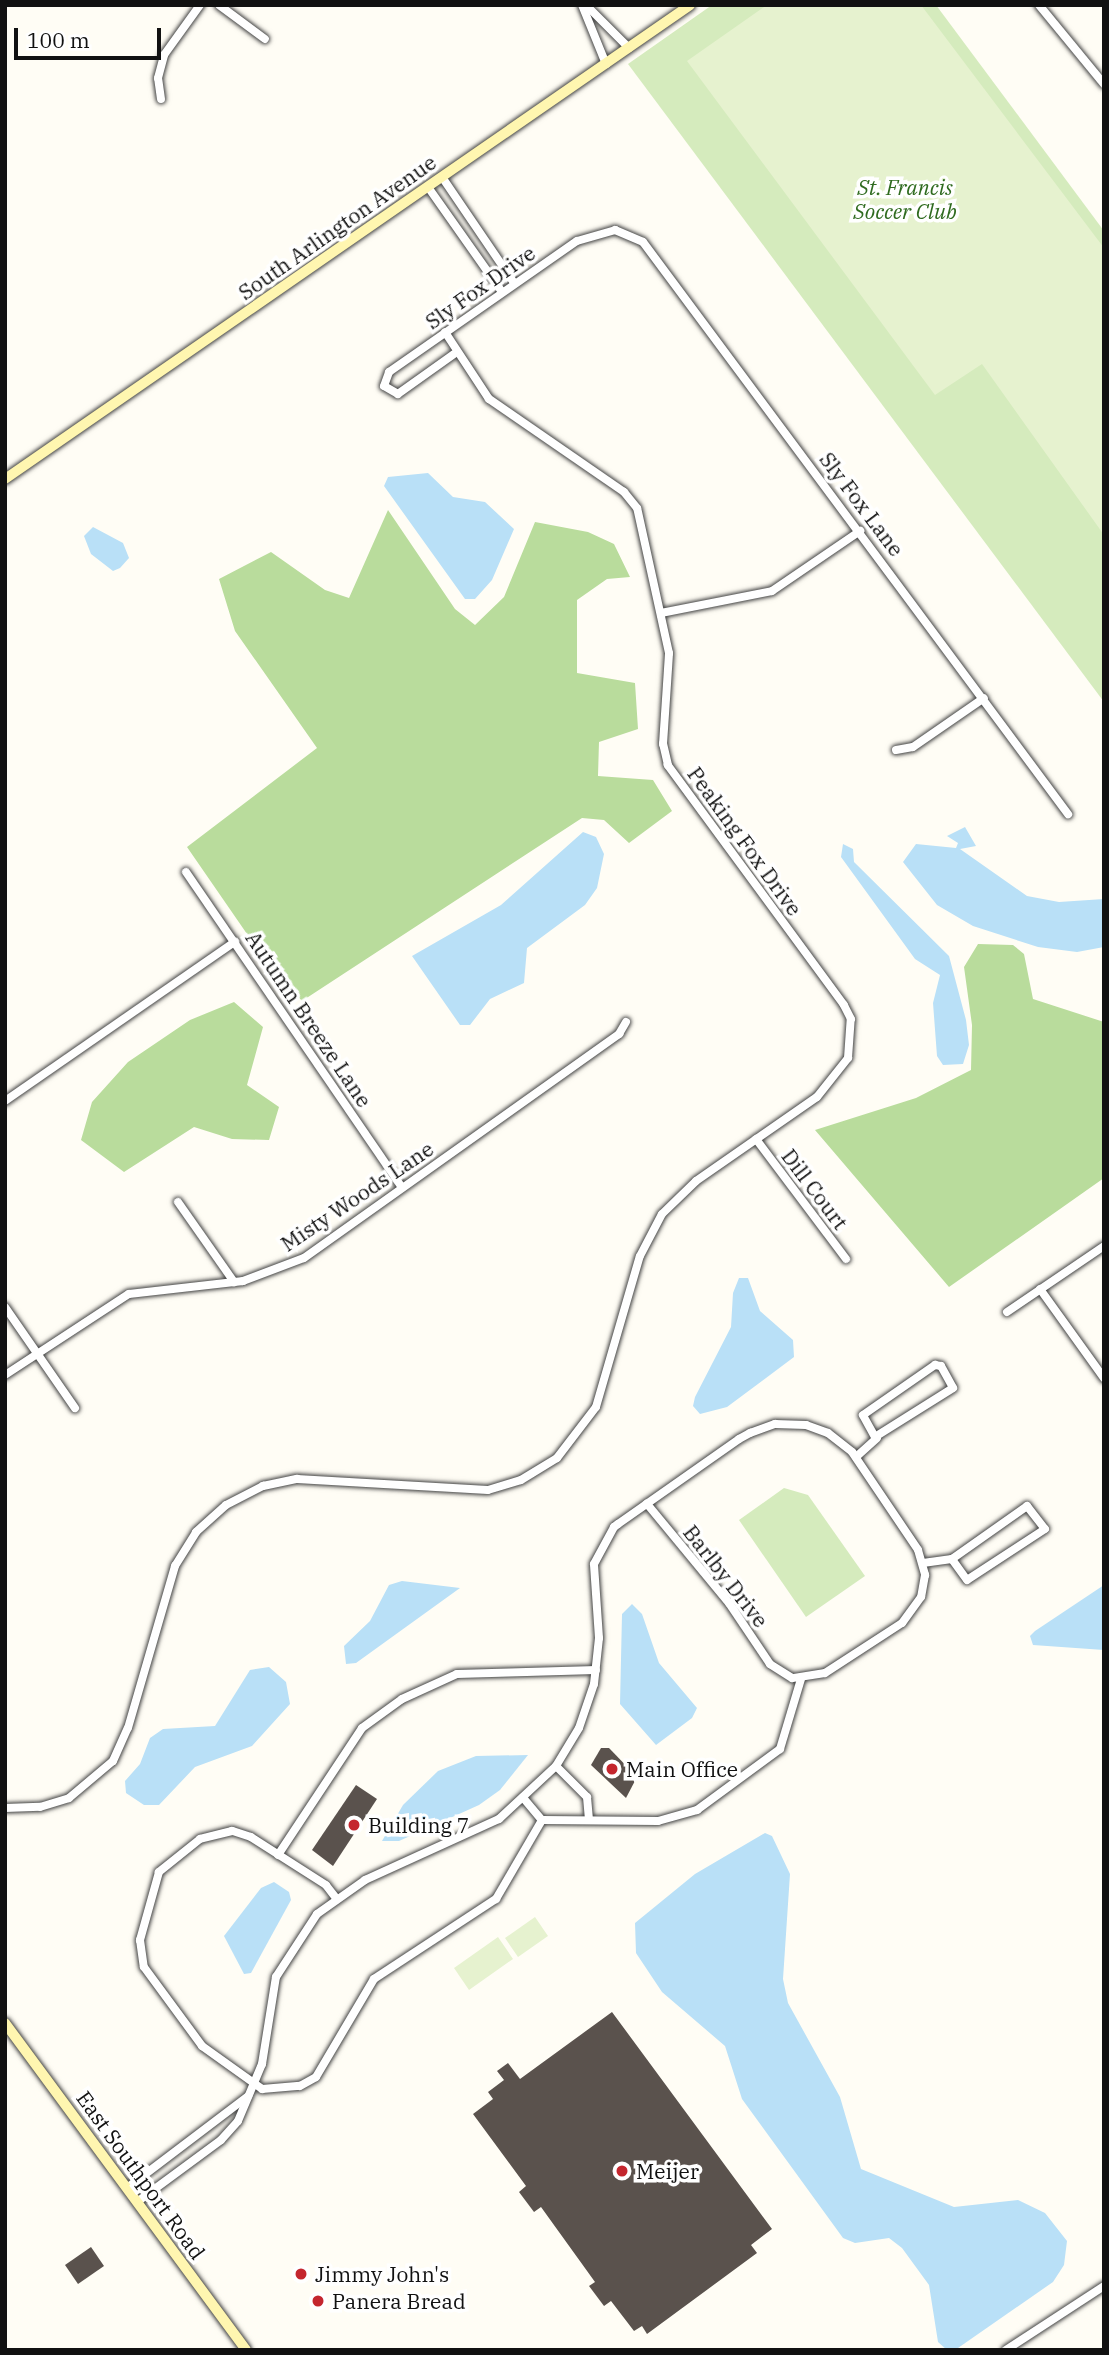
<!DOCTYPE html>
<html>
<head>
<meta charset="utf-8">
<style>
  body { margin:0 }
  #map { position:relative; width:1109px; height:2355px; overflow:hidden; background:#fffdf5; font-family:"IBM Plex Serif",serif }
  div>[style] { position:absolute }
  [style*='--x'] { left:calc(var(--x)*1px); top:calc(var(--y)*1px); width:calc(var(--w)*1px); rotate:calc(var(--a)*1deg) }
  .green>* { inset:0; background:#d5ebbd }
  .forest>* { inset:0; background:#b9dc9c }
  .pitch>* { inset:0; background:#e6f2cf }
  .water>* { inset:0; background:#b9e0f7 }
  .building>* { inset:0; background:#5a524d }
  .roads { filter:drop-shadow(0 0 2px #444) drop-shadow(0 0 2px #444) }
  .street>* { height:8px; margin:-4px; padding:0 4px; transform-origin:4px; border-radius:4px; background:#fff }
  .secondary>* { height:10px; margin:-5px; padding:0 5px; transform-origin:5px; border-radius:5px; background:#fff6b0 }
  .dots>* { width:19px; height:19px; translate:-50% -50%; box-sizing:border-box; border:4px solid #fff; border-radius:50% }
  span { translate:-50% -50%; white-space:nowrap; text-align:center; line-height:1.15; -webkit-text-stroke:7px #fff; paint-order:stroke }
  .park-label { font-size:21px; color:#2f6b1f; font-style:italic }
  .street-label { font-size:21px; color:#111 }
  .poi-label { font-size:21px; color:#111 }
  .left { translate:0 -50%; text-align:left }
  .frame { position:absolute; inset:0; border:7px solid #111; pointer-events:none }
  .scale { position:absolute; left:14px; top:28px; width:147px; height:32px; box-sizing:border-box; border:4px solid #111; border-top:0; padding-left:9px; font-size:21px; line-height:24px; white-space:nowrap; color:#111; -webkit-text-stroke:5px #fff; paint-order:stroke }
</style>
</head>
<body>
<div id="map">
  <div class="green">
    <div style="clip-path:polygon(712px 5px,936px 5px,1104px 231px,1104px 702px,628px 64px)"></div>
    <div style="clip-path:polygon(784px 1488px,808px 1495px,865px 1576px,806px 1617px,739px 1520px)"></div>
  </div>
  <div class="forest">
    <div style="clip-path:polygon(388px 510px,455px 609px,475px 625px,504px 597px,535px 522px,588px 532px,614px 544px,630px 577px,607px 579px,577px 600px,577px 673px,635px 683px,638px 729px,599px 742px,598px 776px,653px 780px,672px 811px,629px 843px,604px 820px,582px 818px,302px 1001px,258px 950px,187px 847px,317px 748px,235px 631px,219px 579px,271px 552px,325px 590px,349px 598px)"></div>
    <div style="clip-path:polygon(978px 944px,1013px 945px,1024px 954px,1033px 999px,1104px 1022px,1104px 1178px,949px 1287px,815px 1130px,916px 1098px,971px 1070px,972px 1025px,964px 967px)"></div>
    <div style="clip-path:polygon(234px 1002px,263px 1027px,247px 1085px,279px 1107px,269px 1140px,232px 1139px,194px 1127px,124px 1172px,81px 1140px,92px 1102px,128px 1062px,190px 1020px)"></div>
  </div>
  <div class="pitch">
    <div style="clip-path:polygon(767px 5px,921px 5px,1104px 248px,1104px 535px,982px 364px,935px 395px,687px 61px)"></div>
    <div style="clip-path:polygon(535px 1917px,548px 1936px,518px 1957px,505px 1938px)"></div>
    <div style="clip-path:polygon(498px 1937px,513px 1959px,469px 1990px,454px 1968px)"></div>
  </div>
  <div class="water">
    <div style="clip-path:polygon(428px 473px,453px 497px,485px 502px,514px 529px,492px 580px,475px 599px,465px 599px,384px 486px,388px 477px)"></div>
    <div style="clip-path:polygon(93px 527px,123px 543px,129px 558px,120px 568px,113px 571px,91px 554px,84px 536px)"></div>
    <div style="clip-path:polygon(965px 827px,976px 846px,960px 849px,1027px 896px,1059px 902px,1104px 899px,1104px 947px,1077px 952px,1038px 947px,973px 926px,937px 905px,903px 862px,916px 844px,956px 848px,958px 843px,947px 836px)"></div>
    <div style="clip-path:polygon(583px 832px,596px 837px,604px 854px,597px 888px,585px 905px,527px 948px,524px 983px,490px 999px,470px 1025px,460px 1025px,412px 956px,501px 905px)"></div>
    <div style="clip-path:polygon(843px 844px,853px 849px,854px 862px,949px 956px,966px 1020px,969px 1045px,963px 1064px,943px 1065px,937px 1056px,933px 1003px,940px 975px,915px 959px,841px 857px)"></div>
    <div style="clip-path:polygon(739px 1278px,748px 1278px,760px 1311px,793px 1340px,794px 1357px,727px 1407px,700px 1414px,693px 1406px,695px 1397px,731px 1327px,733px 1293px)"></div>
    <div style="clip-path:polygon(402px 1581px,460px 1588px,356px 1663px,346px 1664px,344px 1646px,370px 1621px,389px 1585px)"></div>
    <div style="clip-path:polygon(1104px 1585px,1104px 1650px,1033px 1645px,1030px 1636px,1035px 1631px)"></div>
    <div style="clip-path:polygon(632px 1604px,642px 1614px,659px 1663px,697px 1708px,692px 1718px,656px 1745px,620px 1704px,622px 1614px)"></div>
    <div style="clip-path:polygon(269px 1667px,286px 1682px,290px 1704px,252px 1746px,195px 1767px,159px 1805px,144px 1805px,126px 1793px,125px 1781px,140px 1764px,150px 1738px,163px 1729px,215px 1726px,250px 1670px)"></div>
    <div style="clip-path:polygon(528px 1755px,500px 1790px,479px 1805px,399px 1841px,382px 1841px,403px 1805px,438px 1771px,476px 1756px)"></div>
    <div style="clip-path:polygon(765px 1833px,772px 1836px,790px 1874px,783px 1979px,788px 2003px,840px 2097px,861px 2169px,954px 2207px,1018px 2200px,1045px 2213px,1067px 2241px,1064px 2265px,1053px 2282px,958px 2348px,947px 2350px,938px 2342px,929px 2285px,902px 2248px,889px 2238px,855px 2243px,843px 2238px,742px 2099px,725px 2046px,662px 1992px,636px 1953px,635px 1923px,695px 1874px)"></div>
    <div style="clip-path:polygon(274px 1882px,289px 1892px,291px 1900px,251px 1973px,244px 1974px,224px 1936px,261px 1888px)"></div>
  </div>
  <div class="building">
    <div style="clip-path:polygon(601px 1748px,609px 1748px,637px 1777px,626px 1798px,591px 1765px)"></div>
    <div style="clip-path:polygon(356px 1785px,377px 1799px,333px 1866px,312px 1850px)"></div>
    <div style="clip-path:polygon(612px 2012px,772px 2229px,751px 2245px,757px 2253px,647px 2334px,642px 2326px,634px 2331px,611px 2301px,604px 2306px,589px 2286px,595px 2282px,541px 2207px,534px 2212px,519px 2192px,526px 2186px,473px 2114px,493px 2099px,488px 2092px,504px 2080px,497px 2071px,508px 2063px,520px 2079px)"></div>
    <div style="clip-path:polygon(91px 2247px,104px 2266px,78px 2284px,65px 2265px)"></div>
  </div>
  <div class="roads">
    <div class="street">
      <div style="--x:219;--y:5;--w:57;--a:36.5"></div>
      <div style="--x:582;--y:5;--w:64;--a:67.9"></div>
      <div style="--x:586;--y:5;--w:61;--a:45"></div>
      <div style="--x:1039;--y:5;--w:102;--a:50.6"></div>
      <div style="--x:161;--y:99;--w:21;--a:-98"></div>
      <div style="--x:158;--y:78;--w:24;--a:-75"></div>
      <div style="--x:164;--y:55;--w:62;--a:-54.2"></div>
      <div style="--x:442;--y:177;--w:128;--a:55.8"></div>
      <div style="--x:428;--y:187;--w:128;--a:54.8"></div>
      <div style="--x:454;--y:354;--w:69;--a:144.5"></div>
      <div style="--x:398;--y:394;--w:16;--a:-150"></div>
      <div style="--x:384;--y:386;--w:15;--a:-70"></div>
      <div style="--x:389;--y:372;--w:229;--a:-34.9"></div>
      <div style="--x:577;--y:241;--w:40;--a:-16"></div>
      <div style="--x:615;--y:230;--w:30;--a:23"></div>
      <div style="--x:643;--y:242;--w:713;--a:53.39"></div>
      <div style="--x:661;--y:613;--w:113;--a:-11.2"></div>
      <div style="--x:772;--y:591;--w:107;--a:-34.3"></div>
      <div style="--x:896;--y:750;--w:17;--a:-10"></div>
      <div style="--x:913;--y:747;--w:86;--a:-34.6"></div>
      <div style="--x:186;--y:872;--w:382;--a:55.6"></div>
      <div style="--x:5;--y:1101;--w:280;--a:-34.7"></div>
      <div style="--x:756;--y:1139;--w:150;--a:53.1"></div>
      <div style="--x:178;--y:1202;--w:98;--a:55"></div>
      <div style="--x:1040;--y:1289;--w:110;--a:54.3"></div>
      <div style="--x:5;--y:1307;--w:123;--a:55.3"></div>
      <div style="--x:1007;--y:1312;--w:117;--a:-34.2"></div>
      <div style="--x:935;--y:1365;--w:6;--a:9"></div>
      <div style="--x:941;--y:1366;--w:25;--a:61"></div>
      <div style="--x:953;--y:1388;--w:92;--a:147.9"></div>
      <div style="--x:875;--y:1437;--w:25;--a:-119"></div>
      <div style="--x:863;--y:1415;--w:88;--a:-34.8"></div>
      <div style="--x:5;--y:1375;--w:148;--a:-33.2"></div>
      <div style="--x:129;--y:1294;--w:115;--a:-6.5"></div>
      <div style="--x:243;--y:1281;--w:65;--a:-20.7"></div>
      <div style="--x:304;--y:1258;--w:387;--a:-35.4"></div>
      <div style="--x:619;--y:1034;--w:14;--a:-60"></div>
      <div style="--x:856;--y:1457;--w:28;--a:-42"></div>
      <div style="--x:1027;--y:1506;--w:29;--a:52"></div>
      <div style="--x:1045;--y:1529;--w:93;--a:146.8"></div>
      <div style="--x:967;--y:1580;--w:26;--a:-126"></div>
      <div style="--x:952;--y:1559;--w:92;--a:-35.2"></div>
      <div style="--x:923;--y:1563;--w:29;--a:-8"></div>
      <div style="--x:556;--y:1766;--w:44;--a:45"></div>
      <div style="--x:587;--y:1797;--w:23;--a:85"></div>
      <div style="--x:525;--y:1800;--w:26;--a:50"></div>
      <div style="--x:5;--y:1808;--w:35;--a:-2"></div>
      <div style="--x:40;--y:1807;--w:30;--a:-17"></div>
      <div style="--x:69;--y:1798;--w:57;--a:-40.1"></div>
      <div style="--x:113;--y:1761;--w:36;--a:-66"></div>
      <div style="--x:128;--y:1728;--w:169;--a:-73.8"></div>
      <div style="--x:175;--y:1566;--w:40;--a:-58"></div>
      <div style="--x:196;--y:1532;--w:40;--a:-42"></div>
      <div style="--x:226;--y:1505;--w:42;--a:-27.2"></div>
      <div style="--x:263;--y:1486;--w:35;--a:-12"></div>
      <div style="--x:297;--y:1479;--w:191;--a:3.3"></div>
      <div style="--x:488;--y:1490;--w:34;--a:-17"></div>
      <div style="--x:521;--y:1480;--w:42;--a:-31.4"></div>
      <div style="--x:557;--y:1458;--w:64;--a:-52.6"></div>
      <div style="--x:596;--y:1407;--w:157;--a:-73.8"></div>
      <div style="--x:640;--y:1256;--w:47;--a:-62.4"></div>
      <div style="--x:662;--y:1214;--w:47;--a:-44.1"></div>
      <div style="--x:696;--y:1181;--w:147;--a:-34.8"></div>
      <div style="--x:817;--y:1097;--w:50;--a:-51.5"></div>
      <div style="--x:848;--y:1058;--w:39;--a:-86"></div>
      <div style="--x:851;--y:1019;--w:16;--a:-117"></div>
      <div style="--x:844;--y:1005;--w:298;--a:-126.3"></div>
      <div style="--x:668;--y:765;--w:22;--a:-103"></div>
      <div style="--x:663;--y:744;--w:91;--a:-86.2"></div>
      <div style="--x:669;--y:653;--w:148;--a:-102.4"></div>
      <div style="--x:637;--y:508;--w:21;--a:-129"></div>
      <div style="--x:624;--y:492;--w:164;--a:-145.4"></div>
      <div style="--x:489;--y:399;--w:80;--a:-123.3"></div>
      <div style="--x:542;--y:1820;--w:116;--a:0.5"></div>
      <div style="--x:658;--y:1821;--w:41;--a:-15.8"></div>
      <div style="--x:697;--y:1810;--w:103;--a:-36.3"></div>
      <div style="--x:780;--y:1749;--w:73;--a:-73.3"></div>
      <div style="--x:278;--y:1855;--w:152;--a:-56.5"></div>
      <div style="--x:362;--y:1728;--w:49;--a:-35.9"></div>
      <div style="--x:402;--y:1699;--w:60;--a:-24.4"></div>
      <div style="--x:457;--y:1674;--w:139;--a:-1.6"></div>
      <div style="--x:336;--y:1898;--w:16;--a:-128"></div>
      <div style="--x:326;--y:1885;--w:89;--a:-147.4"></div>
      <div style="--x:251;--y:1837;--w:20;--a:-162"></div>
      <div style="--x:232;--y:1831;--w:33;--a:166"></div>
      <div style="--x:200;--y:1839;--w:53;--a:141.2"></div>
      <div style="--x:159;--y:1872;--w:71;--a:105.6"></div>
      <div style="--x:140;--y:1940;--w:27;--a:82"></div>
      <div style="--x:144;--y:1967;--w:98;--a:53.7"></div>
      <div style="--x:202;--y:2046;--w:74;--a:35.6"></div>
      <div style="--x:262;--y:2089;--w:38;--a:-5"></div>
      <div style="--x:300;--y:2086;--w:18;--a:-29"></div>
      <div style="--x:316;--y:2077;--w:114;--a:-59.4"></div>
      <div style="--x:374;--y:1979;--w:146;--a:-33.3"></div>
      <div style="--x:496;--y:1899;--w:91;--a:-59.8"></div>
      <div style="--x:127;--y:2188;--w:152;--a:-37.2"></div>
      <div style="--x:137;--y:2202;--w:104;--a:-36.4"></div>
      <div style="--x:221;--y:2140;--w:25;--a:-48"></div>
      <div style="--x:238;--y:2121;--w:62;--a:-67.2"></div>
      <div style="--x:262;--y:2064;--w:88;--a:-80.9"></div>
      <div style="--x:276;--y:1977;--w:75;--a:-56.9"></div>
      <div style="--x:317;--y:1914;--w:59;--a:-35.3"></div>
      <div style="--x:365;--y:1880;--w:147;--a:-24.5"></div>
      <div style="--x:499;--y:1819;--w:78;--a:-42.9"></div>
      <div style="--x:556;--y:1766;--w:44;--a:-58.8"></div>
      <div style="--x:579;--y:1728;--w:46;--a:-71.2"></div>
      <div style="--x:594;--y:1684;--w:46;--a:-83.8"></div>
      <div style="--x:599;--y:1638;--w:74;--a:-93.9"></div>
      <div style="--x:594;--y:1564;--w:42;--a:-61.6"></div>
      <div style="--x:614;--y:1527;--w:5;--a:-37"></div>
      <div style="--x:618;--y:1524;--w:148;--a:-35.1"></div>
      <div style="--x:739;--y:1439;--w:13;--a:-29"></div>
      <div style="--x:750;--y:1433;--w:27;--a:-20"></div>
      <div style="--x:775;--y:1424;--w:31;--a:2"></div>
      <div style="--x:806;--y:1425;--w:23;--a:20"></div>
      <div style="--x:828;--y:1433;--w:31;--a:38"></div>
      <div style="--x:852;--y:1452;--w:118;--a:56"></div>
      <div style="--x:918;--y:1550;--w:26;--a:74"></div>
      <div style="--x:925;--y:1575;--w:22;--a:100"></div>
      <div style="--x:921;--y:1597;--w:32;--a:126"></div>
      <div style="--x:902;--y:1623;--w:92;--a:147"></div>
      <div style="--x:825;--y:1673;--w:33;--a:171"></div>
      <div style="--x:792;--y:1678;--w:26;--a:-148"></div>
      <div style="--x:770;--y:1664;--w:73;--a:-123.9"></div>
      <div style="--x:729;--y:1603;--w:129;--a:-129.6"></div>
      <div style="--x:1006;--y:2350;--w:117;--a:-33.1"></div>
    </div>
    <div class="secondary">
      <div style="--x:5;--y:479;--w:833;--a:-34.68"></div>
      <div style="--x:5;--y:2023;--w:406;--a:53.6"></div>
    </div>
  </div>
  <div class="dots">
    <div style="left:612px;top:1769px;background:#c4262e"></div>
    <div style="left:354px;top:1825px;background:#c4262e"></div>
    <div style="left:622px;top:2171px;background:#c4262e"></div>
    <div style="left:301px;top:2274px;background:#c4262e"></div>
    <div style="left:318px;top:2301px;background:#c4262e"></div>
  </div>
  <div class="park-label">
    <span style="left:905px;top:199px">St. Francis<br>Soccer Club</span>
  </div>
  <div class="street-label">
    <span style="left:337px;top:227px;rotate:-35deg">South Arlington Avenue</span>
    <span style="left:480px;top:287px;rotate:-35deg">Sly Fox Drive</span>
    <span style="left:862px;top:504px;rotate:53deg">Sly Fox Lane</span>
    <span style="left:745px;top:841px;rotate:54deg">Peaking Fox Drive</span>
    <span style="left:309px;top:1019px;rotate:56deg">Autumn Breeze Lane</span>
    <span style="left:815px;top:1189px;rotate:53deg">Dill Court</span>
    <span style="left:357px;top:1196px;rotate:-34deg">Misty Woods Lane</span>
    <span style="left:726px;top:1576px;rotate:52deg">Barlby Drive</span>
    <span style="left:141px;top:2175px;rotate:54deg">East Southport Road</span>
  </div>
  <div class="poi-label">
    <span class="left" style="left:626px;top:1769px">Main Office</span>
    <span class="left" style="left:368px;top:1825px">Building 7</span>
    <span class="left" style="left:636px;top:2171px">Meijer</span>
    <span class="left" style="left:315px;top:2274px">Jimmy John's</span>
    <span class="left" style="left:332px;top:2301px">Panera Bread</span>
  </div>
  <div class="frame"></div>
  <div class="scale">100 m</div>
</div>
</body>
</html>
